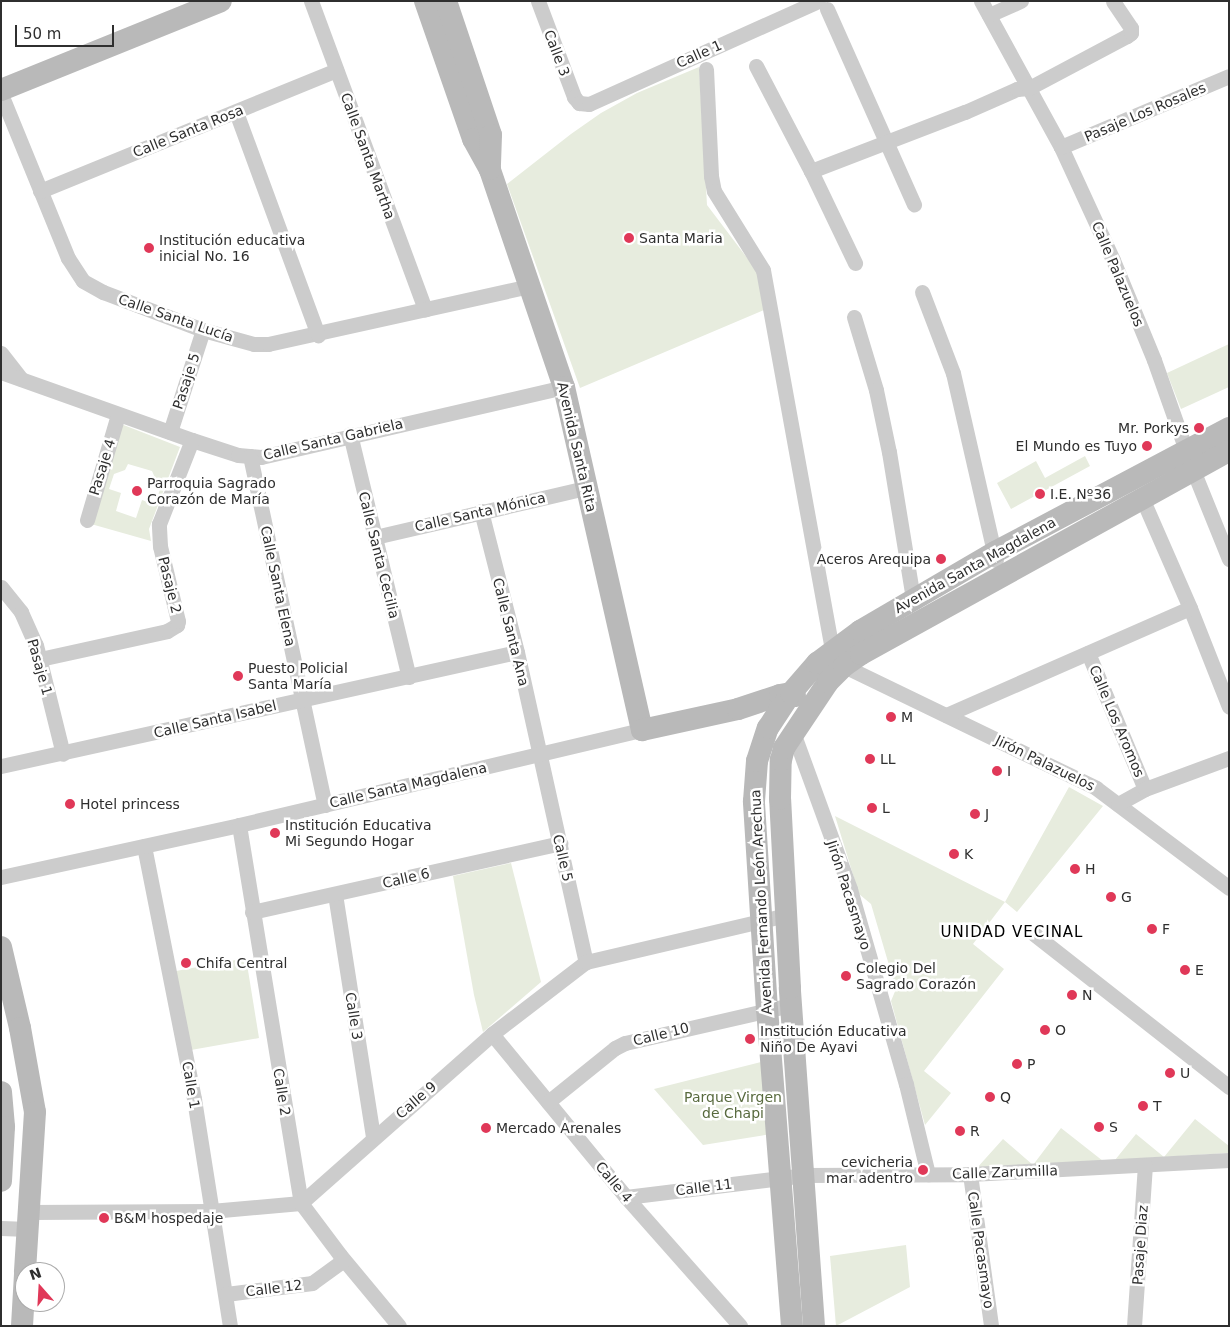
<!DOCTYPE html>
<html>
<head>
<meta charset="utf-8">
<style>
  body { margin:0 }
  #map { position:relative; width:1230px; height:1327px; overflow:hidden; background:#fff; font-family:"DejaVu Sans",sans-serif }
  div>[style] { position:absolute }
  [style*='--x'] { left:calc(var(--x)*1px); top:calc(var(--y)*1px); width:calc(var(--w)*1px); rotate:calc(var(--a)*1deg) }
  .green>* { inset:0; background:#e7ecde }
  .street>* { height:15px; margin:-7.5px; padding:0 7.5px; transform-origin:7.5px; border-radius:7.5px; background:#ccc }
  .secondary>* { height:22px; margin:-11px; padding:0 11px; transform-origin:11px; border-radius:11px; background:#b9b9b9 }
  .dots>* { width:14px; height:14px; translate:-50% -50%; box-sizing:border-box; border:2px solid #fff; border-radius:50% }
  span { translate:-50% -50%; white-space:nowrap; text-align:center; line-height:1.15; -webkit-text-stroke:5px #fff; paint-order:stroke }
  .street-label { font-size:14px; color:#2f2f2f }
  .poi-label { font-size:14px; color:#2f2f2f }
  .left { translate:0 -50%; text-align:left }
  .right { translate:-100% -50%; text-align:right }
  .park-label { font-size:14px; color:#586a3e }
  .neighbourhood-label { font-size:15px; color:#000; letter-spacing:1px }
  .frame { position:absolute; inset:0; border:2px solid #2f2f2f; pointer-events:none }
  .north { position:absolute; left:15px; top:1262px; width:50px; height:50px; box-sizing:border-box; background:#fff; border:1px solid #acacac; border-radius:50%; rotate:341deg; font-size:14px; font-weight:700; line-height:20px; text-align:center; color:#2f2f2f }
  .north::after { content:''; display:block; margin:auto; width:18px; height:22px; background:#e03858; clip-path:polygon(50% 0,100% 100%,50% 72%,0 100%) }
  .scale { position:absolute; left:15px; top:25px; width:99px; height:22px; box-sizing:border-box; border:2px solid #2f2f2f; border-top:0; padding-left:6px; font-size:15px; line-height:18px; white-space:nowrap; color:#2f2f2f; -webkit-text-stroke:4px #fff; paint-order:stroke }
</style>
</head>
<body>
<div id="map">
  <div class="green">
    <div style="clip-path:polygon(699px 67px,707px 205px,757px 271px,764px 310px,580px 388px,507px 184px,571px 134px,601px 113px,637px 93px)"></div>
    <div style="clip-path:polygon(1229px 344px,1229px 387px,1181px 409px,1167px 373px)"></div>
    <div style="clip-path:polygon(evenodd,121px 424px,180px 447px,149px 529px,151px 541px,91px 524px,121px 424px,128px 464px,152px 471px,160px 489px,155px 505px,142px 500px,136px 518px,116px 511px,121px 493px,109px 489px,114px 474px,125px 470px,128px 464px)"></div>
    <div style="clip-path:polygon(1085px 456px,1090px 466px,1011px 509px,997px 483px,1036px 461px,1045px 478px)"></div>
    <div style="clip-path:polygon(1069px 787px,1103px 806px,1017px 912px,1005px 902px,973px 944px,1004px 969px,924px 1071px,951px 1093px,925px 1125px,891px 1001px,896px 989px,871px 904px,859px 894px,835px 816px,1005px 902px)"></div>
    <div style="clip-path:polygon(511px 863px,541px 982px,483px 1032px,474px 995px,453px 876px)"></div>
    <div style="clip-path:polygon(246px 958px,259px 1038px,191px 1050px,176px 971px)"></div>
    <div style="clip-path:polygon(765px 1061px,771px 1134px,703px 1145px,654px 1089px)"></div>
    <div style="clip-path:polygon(1195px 1119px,1229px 1146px,1229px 1153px,1115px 1160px,1136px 1134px,1164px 1157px)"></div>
    <div style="clip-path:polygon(1061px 1128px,1103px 1161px,976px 1169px,1003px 1139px,1033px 1165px)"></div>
    <div style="clip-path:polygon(906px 1245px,910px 1287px,836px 1326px,830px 1256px)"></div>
  </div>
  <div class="street">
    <div style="--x:311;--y:1;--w:329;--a:69.7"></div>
    <div style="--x:538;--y:1;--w:103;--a:69.4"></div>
    <div style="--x:574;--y:97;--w:8;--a:50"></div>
    <div style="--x:579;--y:103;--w:10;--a:6"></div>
    <div style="--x:589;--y:104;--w:251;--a:-24.2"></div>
    <div style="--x:981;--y:1;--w:166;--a:61.3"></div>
    <div style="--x:1061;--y:147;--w:124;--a:65.3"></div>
    <div style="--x:1113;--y:260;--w:108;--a:67.7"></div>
    <div style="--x:1154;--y:360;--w:117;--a:70.5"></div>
    <div style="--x:1193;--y:470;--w:96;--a:68"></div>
    <div style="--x:827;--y:9;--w:214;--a:66"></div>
    <div style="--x:989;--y:15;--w:35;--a:-24"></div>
    <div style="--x:756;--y:66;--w:119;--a:62.4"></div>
    <div style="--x:811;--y:171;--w:165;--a:-21"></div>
    <div style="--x:965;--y:112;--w:57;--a:-23.9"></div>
    <div style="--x:1017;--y:89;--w:12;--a:-5"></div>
    <div style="--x:1029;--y:88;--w:111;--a:-28"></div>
    <div style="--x:1127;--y:36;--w:5;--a:-37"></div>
    <div style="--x:1131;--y:33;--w:5;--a:-90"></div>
    <div style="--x:1131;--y:28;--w:32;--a:-124"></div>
    <div style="--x:706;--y:69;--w:107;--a:87.3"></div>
    <div style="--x:711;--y:176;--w:15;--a:79"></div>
    <div style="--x:714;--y:191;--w:93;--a:58.2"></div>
    <div style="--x:763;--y:270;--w:386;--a:79.7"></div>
    <div style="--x:1;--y:94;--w:177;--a:67.8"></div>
    <div style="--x:68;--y:258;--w:27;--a:57"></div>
    <div style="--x:83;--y:281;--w:23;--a:29"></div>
    <div style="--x:103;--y:292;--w:107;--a:20.8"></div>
    <div style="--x:203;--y:330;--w:53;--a:15.4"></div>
    <div style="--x:254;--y:344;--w:14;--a:0"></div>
    <div style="--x:268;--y:344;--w:268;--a:-12.5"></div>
    <div style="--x:236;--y:112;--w:238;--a:69.8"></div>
    <div style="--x:1061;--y:147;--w:182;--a:-22.9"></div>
    <div style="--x:811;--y:171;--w:102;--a:64.4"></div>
    <div style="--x:40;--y:191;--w:320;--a:-22.2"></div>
    <div style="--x:922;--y:292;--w:87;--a:69.1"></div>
    <div style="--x:953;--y:373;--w:192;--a:77.1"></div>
    <div style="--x:854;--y:317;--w:76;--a:73.2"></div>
    <div style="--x:876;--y:390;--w:63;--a:78.2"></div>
    <div style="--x:889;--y:452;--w:148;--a:80.7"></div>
    <div style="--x:1;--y:353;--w:33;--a:52"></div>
    <div style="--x:1;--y:372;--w:203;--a:19.6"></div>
    <div style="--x:192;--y:440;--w:48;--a:18.1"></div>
    <div style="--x:238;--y:455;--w:23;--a:5"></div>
    <div style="--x:261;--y:457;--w:311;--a:-13"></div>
    <div style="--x:170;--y:432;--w:107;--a:-72.1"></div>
    <div style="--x:350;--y:434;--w:250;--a:76.4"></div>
    <div style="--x:250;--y:456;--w:357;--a:77.9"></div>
    <div style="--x:1142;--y:498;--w:120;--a:66.4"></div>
    <div style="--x:1190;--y:608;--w:106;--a:68.5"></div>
    <div style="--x:481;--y:511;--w:146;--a:75.7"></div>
    <div style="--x:517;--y:652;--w:318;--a:77.5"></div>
    <div style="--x:87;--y:520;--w:109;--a:-73.6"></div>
    <div style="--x:375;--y:537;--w:217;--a:-13.1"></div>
    <div style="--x:1;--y:587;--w:32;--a:51"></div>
    <div style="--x:21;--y:612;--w:36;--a:66"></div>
    <div style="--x:36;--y:645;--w:112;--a:76.1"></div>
    <div style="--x:1088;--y:653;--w:147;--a:67.3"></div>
    <div style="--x:40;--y:659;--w:130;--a:-12.4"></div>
    <div style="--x:167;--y:631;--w:12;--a:-31"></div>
    <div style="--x:177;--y:625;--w:4;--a:-76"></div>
    <div style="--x:178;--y:621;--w:77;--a:-103.5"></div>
    <div style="--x:160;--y:546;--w:22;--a:-93"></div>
    <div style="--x:159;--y:524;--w:90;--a:-68.6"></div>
    <div style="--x:844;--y:666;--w:280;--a:25.8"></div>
    <div style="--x:1096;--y:788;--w:166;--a:36.9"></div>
    <div style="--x:946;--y:715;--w:266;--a:-23.7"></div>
    <div style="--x:794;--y:735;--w:164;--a:70"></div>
    <div style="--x:850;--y:889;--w:203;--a:74"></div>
    <div style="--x:906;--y:1084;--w:93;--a:76.3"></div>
    <div style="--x:1;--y:766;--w:528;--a:-12.46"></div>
    <div style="--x:1118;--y:804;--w:31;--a:-29"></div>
    <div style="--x:1145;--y:789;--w:90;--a:-20.3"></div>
    <div style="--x:239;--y:825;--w:383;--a:80.7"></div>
    <div style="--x:301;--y:1203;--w:65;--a:53.1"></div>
    <div style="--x:340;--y:1255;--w:92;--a:50.3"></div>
    <div style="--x:144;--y:846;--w:258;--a:78.8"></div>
    <div style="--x:194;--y:1099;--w:230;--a:81"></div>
    <div style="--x:1;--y:877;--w:244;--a:-12.3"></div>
    <div style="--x:239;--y:825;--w:414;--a:-13.3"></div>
    <div style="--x:335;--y:894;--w:247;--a:81.1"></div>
    <div style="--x:252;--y:912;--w:316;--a:-12.6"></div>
    <div style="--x:1034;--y:934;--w:248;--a:38.1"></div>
    <div style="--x:492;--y:1034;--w:211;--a:50.6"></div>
    <div style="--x:626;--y:1197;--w:172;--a:48.5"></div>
    <div style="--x:548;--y:1102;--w:86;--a:-38.9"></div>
    <div style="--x:615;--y:1048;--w:11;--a:-27"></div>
    <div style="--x:625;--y:1043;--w:170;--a:-12.9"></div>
    <div style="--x:970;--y:1174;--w:153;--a:82.1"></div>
    <div style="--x:626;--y:1197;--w:179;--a:-7"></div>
    <div style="--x:804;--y:1175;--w:166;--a:-0.3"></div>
    <div style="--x:970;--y:1174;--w:259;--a:-3.1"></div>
    <div style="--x:29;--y:1212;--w:182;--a:-0.3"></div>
    <div style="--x:211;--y:1211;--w:90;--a:-5.1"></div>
    <div style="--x:301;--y:1203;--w:255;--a:-41.5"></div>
    <div style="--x:492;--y:1034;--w:118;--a:-37.5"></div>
    <div style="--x:586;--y:962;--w:206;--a:-13.2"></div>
    <div style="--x:1;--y:1228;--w:27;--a:2"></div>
    <div style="--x:226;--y:1294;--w:87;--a:-7.3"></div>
    <div style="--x:312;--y:1283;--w:39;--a:-36"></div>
    <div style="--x:1134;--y:1326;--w:161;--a:-86.1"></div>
  </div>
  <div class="secondary">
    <div style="--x:425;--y:1;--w:146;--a:70.8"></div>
    <div style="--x:473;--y:139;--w:35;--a:61"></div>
    <div style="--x:490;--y:170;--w:229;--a:71.2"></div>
    <div style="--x:564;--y:387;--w:352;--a:77.2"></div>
    <div style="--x:642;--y:730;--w:98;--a:-12.3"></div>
    <div style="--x:738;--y:709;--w:44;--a:-18.4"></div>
    <div style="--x:780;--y:695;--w:11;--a:-10"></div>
    <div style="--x:791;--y:693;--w:5;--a:37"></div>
    <div style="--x:446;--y:1;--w:141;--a:71.4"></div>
    <div style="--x:491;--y:135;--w:34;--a:92"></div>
    <div style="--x:1;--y:90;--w:237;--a:-22"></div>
    <div style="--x:1;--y:947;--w:83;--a:76.8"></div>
    <div style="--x:20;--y:1028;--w:85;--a:79.9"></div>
    <div style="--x:35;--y:1112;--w:160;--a:93.6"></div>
    <div style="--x:1;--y:1092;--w:35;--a:85"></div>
    <div style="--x:4;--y:1127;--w:54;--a:93.2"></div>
    <div style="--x:22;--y:1326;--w:52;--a:-86.7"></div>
    <div style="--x:792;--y:1326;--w:317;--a:-94.5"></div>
    <div style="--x:767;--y:1010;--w:209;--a:-93.6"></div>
    <div style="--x:754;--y:801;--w:40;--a:-85.7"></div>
    <div style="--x:757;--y:761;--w:35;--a:-72"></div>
    <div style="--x:768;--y:728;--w:42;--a:-56.7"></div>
    <div style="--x:791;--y:693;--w:40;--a:-49"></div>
    <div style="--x:817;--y:663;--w:54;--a:-36.7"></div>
    <div style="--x:860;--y:631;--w:156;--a:-30.3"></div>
    <div style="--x:995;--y:552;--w:265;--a:-27.9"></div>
    <div style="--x:814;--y:1326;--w:339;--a:-94.1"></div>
    <div style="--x:790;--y:988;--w:189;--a:-93"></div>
    <div style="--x:780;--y:799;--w:39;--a:-89"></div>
    <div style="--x:781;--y:760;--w:12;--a:-76"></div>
    <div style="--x:784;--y:748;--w:79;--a:-56.3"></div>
    <div style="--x:828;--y:682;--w:23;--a:-45"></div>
    <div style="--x:844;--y:666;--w:21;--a:-35"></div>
    <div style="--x:861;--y:654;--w:420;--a:-28.9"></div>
  </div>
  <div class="dots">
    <div style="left:629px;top:238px;background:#e03858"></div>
    <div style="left:149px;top:248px;background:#e03858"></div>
    <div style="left:1199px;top:428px;background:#e03858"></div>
    <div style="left:1147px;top:446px;background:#e03858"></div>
    <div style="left:137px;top:491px;background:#e03858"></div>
    <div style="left:1040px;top:494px;background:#e03858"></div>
    <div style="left:941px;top:559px;background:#e03858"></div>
    <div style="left:238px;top:676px;background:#e03858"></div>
    <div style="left:891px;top:717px;background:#e03858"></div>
    <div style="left:870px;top:759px;background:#e03858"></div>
    <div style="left:997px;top:771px;background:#e03858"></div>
    <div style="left:70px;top:804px;background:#e03858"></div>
    <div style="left:872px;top:808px;background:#e03858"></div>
    <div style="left:975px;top:814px;background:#e03858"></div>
    <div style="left:275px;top:833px;background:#e03858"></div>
    <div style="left:954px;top:854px;background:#e03858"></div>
    <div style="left:1075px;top:869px;background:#e03858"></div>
    <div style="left:1111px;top:897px;background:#e03858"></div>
    <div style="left:1152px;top:929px;background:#e03858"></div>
    <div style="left:186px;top:963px;background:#e03858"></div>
    <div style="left:1185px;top:970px;background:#e03858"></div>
    <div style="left:846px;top:976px;background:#e03858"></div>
    <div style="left:1072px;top:995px;background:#e03858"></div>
    <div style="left:1045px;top:1030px;background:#e03858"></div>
    <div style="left:750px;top:1039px;background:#e03858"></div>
    <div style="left:1017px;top:1064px;background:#e03858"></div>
    <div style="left:1170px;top:1073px;background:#e03858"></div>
    <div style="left:990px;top:1097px;background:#e03858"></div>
    <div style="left:1143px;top:1106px;background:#e03858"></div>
    <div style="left:1099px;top:1127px;background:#e03858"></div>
    <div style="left:486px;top:1128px;background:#e03858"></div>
    <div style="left:960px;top:1131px;background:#e03858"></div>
    <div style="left:923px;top:1170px;background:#e03858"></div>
    <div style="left:104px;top:1218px;background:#e03858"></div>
  </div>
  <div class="street-label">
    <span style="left:557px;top:53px;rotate:69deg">Calle 3</span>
    <span style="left:699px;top:54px;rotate:-24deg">Calle 1</span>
    <span style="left:1145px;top:112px;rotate:-23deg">Pasaje Los Rosales</span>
    <span style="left:188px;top:131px;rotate:-22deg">Calle Santa Rosa</span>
    <span style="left:368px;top:156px;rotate:70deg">Calle Santa Martha</span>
    <span style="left:1118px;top:274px;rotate:67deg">Calle Palazuelos</span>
    <span style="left:176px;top:318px;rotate:19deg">Calle Santa Lucía</span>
    <span style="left:186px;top:381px;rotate:-72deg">Pasaje 5</span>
    <span style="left:333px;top:439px;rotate:-13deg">Calle Santa Gabriela</span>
    <span style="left:577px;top:447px;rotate:77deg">Avenida Santa Rita</span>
    <span style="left:102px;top:467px;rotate:-73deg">Pasaje 4</span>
    <span style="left:480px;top:512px;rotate:-13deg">Calle Santa Mónica</span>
    <span style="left:379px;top:555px;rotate:76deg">Calle Santa Cecilia</span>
    <span style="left:975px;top:565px;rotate:-29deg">Avenida Santa Magdalena</span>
    <span style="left:170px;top:585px;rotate:76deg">Pasaje 2</span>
    <span style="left:278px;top:586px;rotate:78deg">Calle Santa Elena</span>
    <span style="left:511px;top:632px;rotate:76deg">Calle Santa Ana</span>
    <span style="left:40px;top:667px;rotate:74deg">Pasaje 1</span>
    <span style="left:215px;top:719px;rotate:-13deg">Calle Santa Isabel</span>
    <span style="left:1117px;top:721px;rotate:67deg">Calle Los Aromos</span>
    <span style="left:1045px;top:763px;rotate:26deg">Jirón Palazuelos</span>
    <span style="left:408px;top:785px;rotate:-13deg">Calle Santa Magdalena</span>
    <span style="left:563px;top:858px;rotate:77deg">Calle 5</span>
    <span style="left:406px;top:878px;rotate:-13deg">Calle 6</span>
    <span style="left:849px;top:895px;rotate:72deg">Jirón Pacasmayo</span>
    <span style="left:761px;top:902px;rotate:-93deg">Avenida Fernando León Arechua</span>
    <span style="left:354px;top:1016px;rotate:81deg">Calle 3</span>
    <span style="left:661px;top:1034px;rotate:-14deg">Calle 10</span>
    <span style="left:191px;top:1085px;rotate:80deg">Calle 1</span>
    <span style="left:282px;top:1092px;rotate:81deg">Calle 2</span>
    <span style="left:416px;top:1100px;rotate:-41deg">Calle 9</span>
    <span style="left:1005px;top:1172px;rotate:-2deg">Calle Zarumilla</span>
    <span style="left:614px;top:1182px;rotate:50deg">Calle 4</span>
    <span style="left:704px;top:1187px;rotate:-7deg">Calle 11</span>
    <span style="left:1140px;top:1245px;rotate:-86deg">Pasaje Diaz</span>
    <span style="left:981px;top:1250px;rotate:82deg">Calle Pacasmayo</span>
    <span style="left:274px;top:1288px;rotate:-7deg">Calle 12</span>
  </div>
  <div class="poi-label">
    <span class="left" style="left:639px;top:238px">Santa Maria</span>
    <span class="left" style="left:159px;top:248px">Institución educativa<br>inicial No. 16</span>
    <span class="right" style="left:1189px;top:428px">Mr. Porkys</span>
    <span class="right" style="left:1137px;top:446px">El Mundo es Tuyo</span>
    <span class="left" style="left:147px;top:491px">Parroquia Sagrado<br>Corazón de María</span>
    <span class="left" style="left:1050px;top:494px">I.E. Nº36</span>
    <span class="right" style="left:931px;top:559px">Aceros Arequipa</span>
    <span class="left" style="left:248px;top:676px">Puesto Policial<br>Santa María</span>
    <span class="left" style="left:901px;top:717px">M</span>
    <span class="left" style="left:880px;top:759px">LL</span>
    <span class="left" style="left:1007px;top:771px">I</span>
    <span class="left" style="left:80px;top:804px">Hotel princess</span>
    <span class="left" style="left:882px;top:808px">L</span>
    <span class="left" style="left:985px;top:814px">J</span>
    <span class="left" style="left:285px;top:833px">Institución Educativa<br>Mi Segundo Hogar</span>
    <span class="left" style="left:964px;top:854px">K</span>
    <span class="left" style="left:1085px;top:869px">H</span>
    <span class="left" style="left:1121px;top:897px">G</span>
    <span class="left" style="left:1162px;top:929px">F</span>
    <span class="left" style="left:196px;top:963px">Chifa Central</span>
    <span class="left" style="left:856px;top:976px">Colegio Del<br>Sagrado Corazón</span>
    <span class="left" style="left:1195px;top:970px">E</span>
    <span class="left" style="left:1082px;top:995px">N</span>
    <span class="left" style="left:1055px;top:1030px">O</span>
    <span class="left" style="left:760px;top:1039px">Institución Educativa<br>Niño De Ayavi</span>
    <span class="left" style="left:1027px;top:1064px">P</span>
    <span class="left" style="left:1180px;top:1073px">U</span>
    <span class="left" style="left:1000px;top:1097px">Q</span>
    <span class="left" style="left:1153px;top:1106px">T</span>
    <span class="left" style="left:1109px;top:1127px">S</span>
    <span class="left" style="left:496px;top:1128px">Mercado Arenales</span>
    <span class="left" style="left:970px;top:1131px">R</span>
    <span class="right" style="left:913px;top:1170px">cevicheria<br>mar adentro</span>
    <span class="left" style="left:114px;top:1218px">B&amp;M hospedaje</span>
  </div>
  <div class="park-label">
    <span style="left:733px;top:1105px">Parque Virgen<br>de Chapi</span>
  </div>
  <div class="neighbourhood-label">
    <span style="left:1012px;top:933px">UNIDAD VECINAL</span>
  </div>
  <div class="frame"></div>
  <div class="north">N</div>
  <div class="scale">50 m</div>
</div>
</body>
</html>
